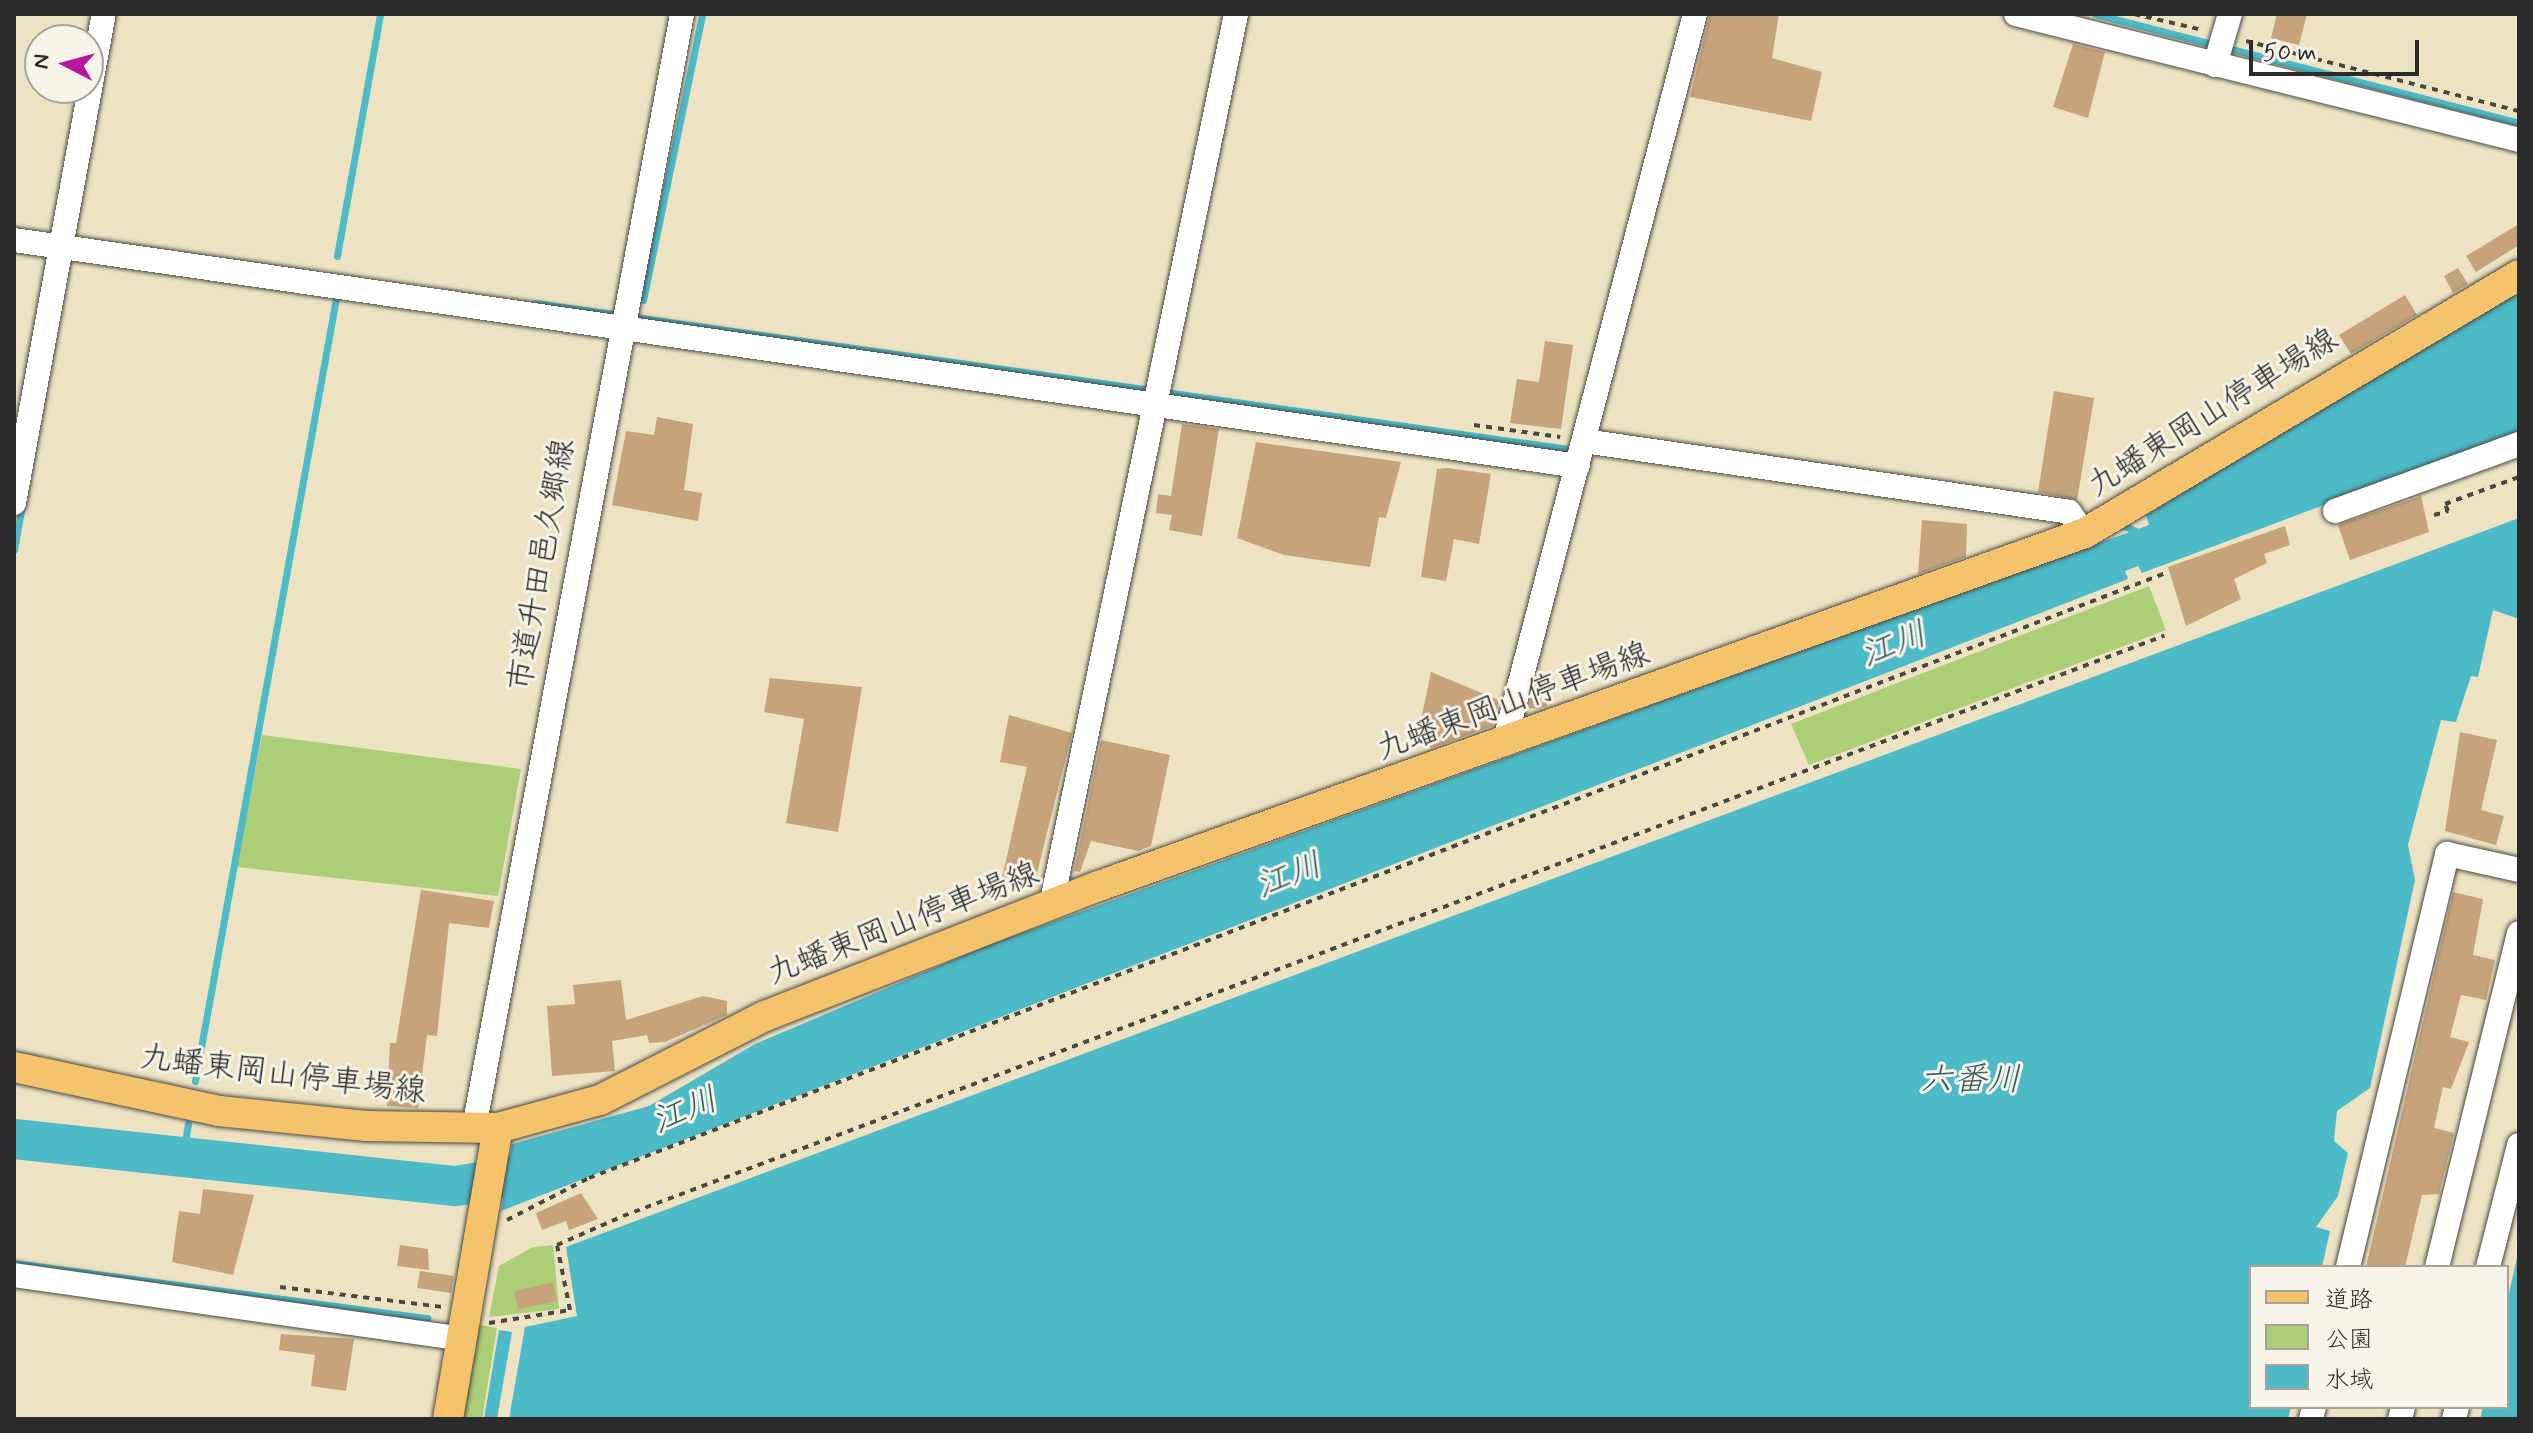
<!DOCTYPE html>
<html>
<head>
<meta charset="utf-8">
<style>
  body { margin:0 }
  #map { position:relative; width:2533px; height:1433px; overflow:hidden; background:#ede3c3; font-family:Mynerve,"Klee One",sans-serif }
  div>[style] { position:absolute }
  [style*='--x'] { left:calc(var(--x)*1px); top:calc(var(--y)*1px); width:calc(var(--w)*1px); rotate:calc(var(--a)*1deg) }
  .green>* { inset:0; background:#acce77 }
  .water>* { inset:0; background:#4dbac7 }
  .stream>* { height:7px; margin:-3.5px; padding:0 3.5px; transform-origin:3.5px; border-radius:3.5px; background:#4dbac7 }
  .river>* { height:40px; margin:-20px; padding:0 20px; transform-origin:20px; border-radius:20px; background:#4dbac7 }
  .building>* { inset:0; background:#c6a37a }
  .path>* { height:4px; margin-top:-2px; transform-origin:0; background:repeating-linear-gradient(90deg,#484742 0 6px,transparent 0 12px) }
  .roads { filter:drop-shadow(0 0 2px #484742) drop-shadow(0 0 2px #484742) }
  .minor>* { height:24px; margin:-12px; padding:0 12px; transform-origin:12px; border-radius:12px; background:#fff }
  .major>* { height:30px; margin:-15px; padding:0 15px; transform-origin:15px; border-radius:15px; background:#f3c26a }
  span { translate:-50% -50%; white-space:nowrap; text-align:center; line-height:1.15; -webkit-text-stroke:6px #f7f3e8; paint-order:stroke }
  .street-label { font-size:32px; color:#2b2b2b }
  .water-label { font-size:34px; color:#375d62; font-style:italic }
  .frame { position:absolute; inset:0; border:16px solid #2b2b2b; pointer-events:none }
  .legend { position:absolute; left:2249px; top:1265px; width:260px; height:144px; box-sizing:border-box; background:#f7f3e8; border:2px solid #a5a39c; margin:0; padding:10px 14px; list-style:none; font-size:24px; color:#2b2b2b }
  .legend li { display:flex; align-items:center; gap:16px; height:40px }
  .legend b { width:40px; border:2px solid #a5a39c }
  .north { position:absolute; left:24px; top:24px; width:80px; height:80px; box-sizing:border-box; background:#f7f3e8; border:2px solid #a5a39c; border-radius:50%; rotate:276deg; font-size:22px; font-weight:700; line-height:32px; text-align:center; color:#2b2b2b }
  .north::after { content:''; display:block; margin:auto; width:28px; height:36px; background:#b5179e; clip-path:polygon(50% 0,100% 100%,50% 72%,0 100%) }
  .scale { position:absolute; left:2249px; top:40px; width:170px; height:36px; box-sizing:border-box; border:4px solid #2b2b2b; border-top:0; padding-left:10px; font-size:24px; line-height:28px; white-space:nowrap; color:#2b2b2b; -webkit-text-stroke:6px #f7f3e8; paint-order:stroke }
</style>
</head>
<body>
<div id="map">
  <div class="green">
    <div style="clip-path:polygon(2149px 586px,2166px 630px,1809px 765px,1791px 724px)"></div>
    <div style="clip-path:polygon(262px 735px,521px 769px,498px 896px,237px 867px)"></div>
    <div style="clip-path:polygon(553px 1245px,559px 1309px,489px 1317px,499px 1266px,533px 1247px)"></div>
    <div style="clip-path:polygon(475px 1324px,497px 1328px,482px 1419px,458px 1419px)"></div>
  </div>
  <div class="water">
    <div style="clip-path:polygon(2519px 289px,2519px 432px,2142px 573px,2138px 566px,2125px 571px,2128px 579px,501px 1211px,512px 1144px,649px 1106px,755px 1044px,986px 946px,2149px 525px,2146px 515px)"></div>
    <div style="clip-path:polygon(2519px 518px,2519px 619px,2493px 610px,2478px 677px,2471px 676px,2456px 722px,2441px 720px,2408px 845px,2415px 880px,2370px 1088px,2337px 1111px,2334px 1141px,2348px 1153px,2338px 1196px,2316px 1227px,2330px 1231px,2322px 1267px,2251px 1267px,2251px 1407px,2291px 1407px,2288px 1419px,509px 1419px,525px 1327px,577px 1316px,566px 1247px)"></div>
    <div style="clip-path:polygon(2519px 1249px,2519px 1419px,2480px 1419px,2483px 1407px,2507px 1407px,2507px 1302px)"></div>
    <div style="clip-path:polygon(499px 1330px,512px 1332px,497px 1419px,484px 1419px)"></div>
  </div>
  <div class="stream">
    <div style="--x:2095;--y:14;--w:438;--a:14.4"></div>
    <div style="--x:337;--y:256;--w:246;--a:-79.9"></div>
    <div style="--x:643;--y:300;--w:292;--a:-78.3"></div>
    <div style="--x:535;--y:303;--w:1051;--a:8.04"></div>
    <div style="--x:2124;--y:526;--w:21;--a:23"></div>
    <div style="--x:14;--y:550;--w:46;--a:-79.9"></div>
    <div style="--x:195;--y:1081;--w:796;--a:-79.79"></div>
    <div style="--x:183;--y:1155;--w:32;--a:-81"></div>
    <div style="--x:14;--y:1263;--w:417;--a:7.6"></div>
    <div style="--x:427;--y:1318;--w:9;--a:103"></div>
  </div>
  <div class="river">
    <div style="--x:14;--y:1139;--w:444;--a:6.1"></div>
    <div style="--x:456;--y:1186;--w:71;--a:-9.7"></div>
  </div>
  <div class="building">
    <div style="clip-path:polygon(1710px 14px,1779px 14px,1772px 58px,1822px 72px,1811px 121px,1690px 97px)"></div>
    <div style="clip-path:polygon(2277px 14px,2307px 14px,2299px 45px,2271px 38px)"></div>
    <div style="clip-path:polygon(2073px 44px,2105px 52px,2088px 118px,2053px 107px)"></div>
    <div style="clip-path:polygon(2519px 224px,2519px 245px,2476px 272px,2466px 256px)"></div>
    <div style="clip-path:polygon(2458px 268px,2468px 284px,2453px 293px,2444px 276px)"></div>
    <div style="clip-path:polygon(2405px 295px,2417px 315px,2351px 354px,2339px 335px)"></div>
    <div style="clip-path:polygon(1545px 341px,1573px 345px,1561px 429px,1510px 423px,1517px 379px,1539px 382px)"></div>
    <div style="clip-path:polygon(2054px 391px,2094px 398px,2077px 500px,2038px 492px)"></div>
    <div style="clip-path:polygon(657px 417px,693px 424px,684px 490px,702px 493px,698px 521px,612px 505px,626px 431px,654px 435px)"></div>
    <div style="clip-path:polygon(1182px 424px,1219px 429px,1202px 536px,1169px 530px,1172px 515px,1156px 513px,1158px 494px,1171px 496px)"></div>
    <div style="clip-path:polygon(1256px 442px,1401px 462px,1386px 518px,1379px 517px,1370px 567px,1284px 555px,1237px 538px)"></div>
    <div style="clip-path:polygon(1448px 468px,1491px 474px,1479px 544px,1454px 539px,1446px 581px,1421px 577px,1437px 469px)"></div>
    <div style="clip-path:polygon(2421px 496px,2429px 532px,2350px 560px,2338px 525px)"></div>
    <div style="clip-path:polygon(1922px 520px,1967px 524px,1966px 557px,1918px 574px)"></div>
    <div style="clip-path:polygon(2285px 526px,2290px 545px,2264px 554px,2267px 563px,2234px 579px,2241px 599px,2186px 626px,2168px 567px)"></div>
    <div style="clip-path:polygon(1431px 672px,1499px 700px,1492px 726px,1432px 748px,1416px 744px)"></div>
    <div style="clip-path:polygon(770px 678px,862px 687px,838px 832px,786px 823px,804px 719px,764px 712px)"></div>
    <div style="clip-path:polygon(1536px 679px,1549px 680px,1547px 706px,1540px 709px,1529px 708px)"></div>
    <div style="clip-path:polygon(1009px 715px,1072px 733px,1034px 885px,1002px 878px,1027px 767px,1000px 762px)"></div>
    <div style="clip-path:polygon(2460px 732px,2497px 740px,2481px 810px,2504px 816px,2496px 845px,2445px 831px)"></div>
    <div style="clip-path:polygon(1101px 740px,1170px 755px,1151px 846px,1138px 851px,1091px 841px,1080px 872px,1074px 871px)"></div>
    <div style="clip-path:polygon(421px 890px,494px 901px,489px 928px,449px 923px,437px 1036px,427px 1035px,418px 1108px,387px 1106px,390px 1043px,396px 1043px)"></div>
    <div style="clip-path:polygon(2453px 892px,2483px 899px,2473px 955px,2495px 960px,2486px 1000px,2461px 995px,2450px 1037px,2469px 1042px,2451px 1089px,2443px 1087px,2434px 1128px,2454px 1133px,2439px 1194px,2422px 1195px,2405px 1267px,2366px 1267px)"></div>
    <div style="clip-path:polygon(621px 980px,626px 1020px,703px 996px,727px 1001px,727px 1015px,665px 1042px,649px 1043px,647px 1035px,612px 1041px,615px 1071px,552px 1076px,547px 1006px,575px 1004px,573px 985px)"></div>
    <div style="clip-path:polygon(203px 1189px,254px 1195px,233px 1275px,172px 1262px,179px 1211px,200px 1214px)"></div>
    <div style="clip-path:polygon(581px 1193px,598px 1219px,569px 1230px,566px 1221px,542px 1230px,536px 1213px)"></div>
    <div style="clip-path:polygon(400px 1245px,428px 1249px,429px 1270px,397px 1266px)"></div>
    <div style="clip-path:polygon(420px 1271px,454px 1276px,451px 1293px,417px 1288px)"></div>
    <div style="clip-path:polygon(553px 1282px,557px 1301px,518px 1309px,514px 1291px)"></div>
    <div style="clip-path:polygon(281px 1334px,354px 1339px,346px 1391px,311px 1386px,315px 1355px,279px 1350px)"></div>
  </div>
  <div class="path">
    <div style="--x:2134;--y:14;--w:71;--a:13.1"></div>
    <div style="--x:2246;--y:41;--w:282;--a:14.4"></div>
    <div style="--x:1474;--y:425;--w:87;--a:7.9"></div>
    <div style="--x:2434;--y:515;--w:15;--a:-16"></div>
    <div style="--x:2448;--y:511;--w:8;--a:-113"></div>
    <div style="--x:2445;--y:504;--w:79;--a:-20"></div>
    <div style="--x:507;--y:1220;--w:92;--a:-27.1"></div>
    <div style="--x:589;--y:1178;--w:1689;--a:-20.99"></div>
    <div style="--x:280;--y:1287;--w:163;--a:7"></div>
    <div style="--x:489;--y:1323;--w:82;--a:-9.1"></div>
    <div style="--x:570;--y:1310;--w:66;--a:-101.3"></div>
    <div style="--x:557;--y:1245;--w:72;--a:-23.7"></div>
    <div style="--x:623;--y:1216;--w:1647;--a:-20.63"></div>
  </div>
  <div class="roads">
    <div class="minor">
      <div style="--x:2016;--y:14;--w:519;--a:14.06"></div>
      <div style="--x:2215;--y:65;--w:53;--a:-73.6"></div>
      <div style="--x:14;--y:240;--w:1580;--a:8.22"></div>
      <div style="--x:1584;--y:441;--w:490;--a:8.3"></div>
      <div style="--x:2069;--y:512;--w:26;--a:53"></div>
      <div style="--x:14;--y:503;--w:497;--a:-79.6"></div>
      <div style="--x:2335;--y:511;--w:196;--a:-20"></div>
      <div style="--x:1504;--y:744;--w:755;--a:-75.34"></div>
      <div style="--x:1051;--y:906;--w:911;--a:-78.28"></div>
      <div style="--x:474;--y:1128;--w:1133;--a:-79.42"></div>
      <div style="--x:2348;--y:1267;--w:425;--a:-76.5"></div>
      <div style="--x:2447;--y:854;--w:74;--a:12.5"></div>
      <div style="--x:2437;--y:1267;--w:344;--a:-76.2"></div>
      <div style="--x:2488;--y:1267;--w:126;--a:-75.7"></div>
      <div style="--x:14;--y:1275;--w:454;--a:8.1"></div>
      <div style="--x:2311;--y:1419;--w:12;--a:-76"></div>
      <div style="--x:2400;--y:1419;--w:12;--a:-76"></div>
      <div style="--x:2454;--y:1419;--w:12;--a:-76"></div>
    </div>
    <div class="major">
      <div style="--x:14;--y:1067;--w:210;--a:12.1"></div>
      <div style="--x:219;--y:1111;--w:148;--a:5.8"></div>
      <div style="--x:366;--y:1126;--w:132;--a:0.9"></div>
      <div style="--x:498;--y:1128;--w:106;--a:-15.4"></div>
      <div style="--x:600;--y:1100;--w:185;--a:-27"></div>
      <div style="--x:765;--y:1016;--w:358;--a:-21.3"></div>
      <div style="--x:1099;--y:886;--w:1047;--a:-19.7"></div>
      <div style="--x:2085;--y:533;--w:505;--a:-30.73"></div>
      <div style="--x:448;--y:1419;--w:295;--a:-80.3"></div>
    </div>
  </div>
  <div class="street-label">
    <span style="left:2213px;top:413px;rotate:-32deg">九蟠東岡山停車場線</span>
    <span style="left:542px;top:565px;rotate:-80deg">市道升田邑久郷線</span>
    <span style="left:1513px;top:702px;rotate:-20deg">九蟠東岡山停車場線</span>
    <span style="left:903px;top:924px;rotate:-21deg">九蟠東岡山停車場線</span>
    <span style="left:283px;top:1075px;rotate:7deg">九蟠東岡山停車場線</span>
  </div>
  <div class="water-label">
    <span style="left:1894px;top:645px;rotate:-21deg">江川</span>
    <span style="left:1289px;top:876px;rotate:-21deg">江川</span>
    <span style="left:1970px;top:1081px">六番川</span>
    <span style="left:685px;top:1111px;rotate:-22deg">江川</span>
  </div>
  <div class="frame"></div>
  <ul class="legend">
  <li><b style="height:10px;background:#f3c26a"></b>道路</li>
  <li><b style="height:22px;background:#acce77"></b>公園</li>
  <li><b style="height:22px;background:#4dbac7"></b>水域</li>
  </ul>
  <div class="north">N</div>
  <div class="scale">50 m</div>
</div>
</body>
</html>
